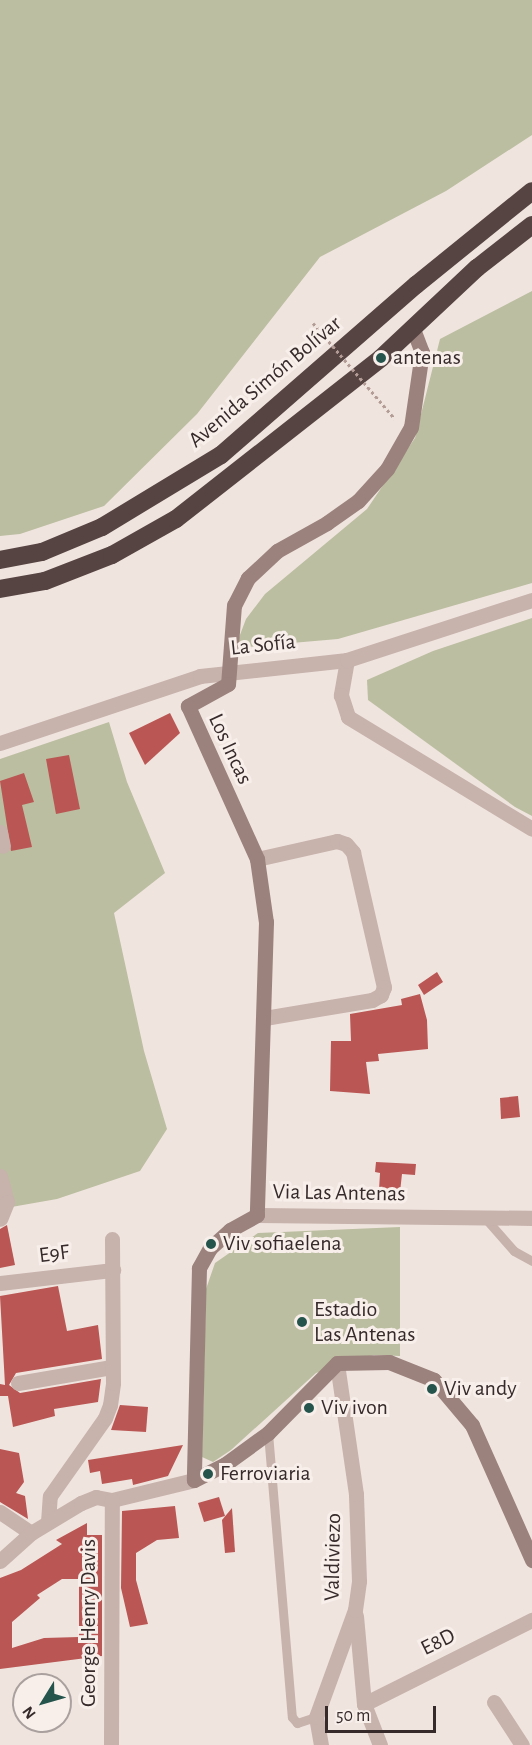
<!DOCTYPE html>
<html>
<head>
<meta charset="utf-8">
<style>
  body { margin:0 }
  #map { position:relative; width:532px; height:1745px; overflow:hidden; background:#f0e4df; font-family:"Alegreya Sans",sans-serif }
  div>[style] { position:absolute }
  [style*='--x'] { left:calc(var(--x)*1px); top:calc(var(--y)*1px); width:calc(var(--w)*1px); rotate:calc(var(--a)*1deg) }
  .green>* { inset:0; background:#bbbea0 }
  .building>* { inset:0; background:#ba5653 }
  .lane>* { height:9px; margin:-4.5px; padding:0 4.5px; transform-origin:4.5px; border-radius:4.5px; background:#c7b2ac }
  .street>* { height:15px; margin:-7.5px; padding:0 7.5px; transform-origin:7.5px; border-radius:7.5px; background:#c7b2ac }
  .secondary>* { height:15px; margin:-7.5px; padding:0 7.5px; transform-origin:7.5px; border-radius:7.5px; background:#9b827d }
  .highway>* { height:18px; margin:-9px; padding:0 9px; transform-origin:9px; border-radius:9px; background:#564442 }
  .path-bridge>* { height:3px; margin-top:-1.5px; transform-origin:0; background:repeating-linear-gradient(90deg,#b39c96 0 3px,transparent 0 6px) }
  .dots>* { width:16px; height:16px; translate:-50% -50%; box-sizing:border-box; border:3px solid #f8efeb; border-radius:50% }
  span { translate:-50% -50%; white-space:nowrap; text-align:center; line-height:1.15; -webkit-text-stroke:6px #f8efeb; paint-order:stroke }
  .poi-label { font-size:22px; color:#362b2a }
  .left { translate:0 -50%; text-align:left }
  .street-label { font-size:22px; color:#362b2a }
  .north { position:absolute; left:12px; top:1673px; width:60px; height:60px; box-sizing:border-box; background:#f8efeb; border:2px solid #aaa19e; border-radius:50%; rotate:233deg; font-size:16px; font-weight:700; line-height:24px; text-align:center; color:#362b2a }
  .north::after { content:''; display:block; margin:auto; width:21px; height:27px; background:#24544c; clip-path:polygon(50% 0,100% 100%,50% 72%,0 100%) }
  .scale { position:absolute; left:325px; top:1706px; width:111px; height:27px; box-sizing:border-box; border:3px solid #362b2a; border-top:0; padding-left:8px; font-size:18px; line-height:21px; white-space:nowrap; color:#362b2a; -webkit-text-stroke:4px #f8efeb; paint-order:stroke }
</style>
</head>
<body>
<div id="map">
  <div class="green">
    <div style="clip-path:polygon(0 0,532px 0,532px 135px,446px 191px,320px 257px,197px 414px,104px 506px,20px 534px,0 536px)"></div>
    <div style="clip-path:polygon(532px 291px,532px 583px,338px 639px,235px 648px,246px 619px,265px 594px,367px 509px,415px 438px,440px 339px)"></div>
    <div style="clip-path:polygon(532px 618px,532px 816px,515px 807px,368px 700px,367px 680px,433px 651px)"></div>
    <div style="clip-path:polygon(109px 722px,127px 782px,165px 873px,114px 913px,144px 1051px,167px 1129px,140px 1171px,57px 1199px,0 1209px,0 759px)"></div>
    <div style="clip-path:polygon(400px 1227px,400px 1356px,374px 1355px,316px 1373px,231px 1450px,213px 1462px,202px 1457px,206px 1289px,215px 1263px,258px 1233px)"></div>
  </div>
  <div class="building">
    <div style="clip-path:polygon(170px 713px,180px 733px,145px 765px,129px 733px)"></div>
    <div style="clip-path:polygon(69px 755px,80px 809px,56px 814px,46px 759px)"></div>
    <div style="clip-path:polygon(24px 773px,34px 802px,22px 805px,32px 847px,11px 851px,0 781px)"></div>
    <div style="clip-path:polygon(437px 972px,443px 982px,424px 995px,418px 985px)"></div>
    <div style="clip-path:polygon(420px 994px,427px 1020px,428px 1049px,378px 1054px,379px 1061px,366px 1062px,370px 1094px,330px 1091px,331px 1041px,351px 1041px,350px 1014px,402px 1005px,401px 999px)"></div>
    <div style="clip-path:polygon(518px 1096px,520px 1117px,501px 1119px,500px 1098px)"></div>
    <div style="clip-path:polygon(376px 1162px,416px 1164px,415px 1175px,402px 1174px,400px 1192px,379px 1190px,380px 1173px,375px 1172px)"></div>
    <div style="clip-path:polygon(7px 1225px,15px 1265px,0 1268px,0 1229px)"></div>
    <div style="clip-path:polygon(58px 1286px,67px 1331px,98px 1325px,102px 1359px,16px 1373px,9px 1385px,20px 1393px,101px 1379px,98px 1402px,54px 1409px,55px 1416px,13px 1427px,8px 1396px,0 1396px,0 1384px,5px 1385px,0 1296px)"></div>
    <div style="clip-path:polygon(120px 1405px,148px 1407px,146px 1432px,111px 1430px)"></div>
    <div style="clip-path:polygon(183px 1445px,168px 1476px,133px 1485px,132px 1479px,102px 1484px,100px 1471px,90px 1473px,88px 1460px)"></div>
    <div style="clip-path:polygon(0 1449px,19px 1453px,24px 1482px,16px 1493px,25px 1496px,28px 1519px,0 1502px)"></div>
    <div style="clip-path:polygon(219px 1497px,225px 1516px,204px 1522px,198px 1503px)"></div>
    <div style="clip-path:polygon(175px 1506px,179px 1538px,157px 1540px,136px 1553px,136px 1580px,148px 1624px,130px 1627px,121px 1588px,122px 1511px)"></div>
    <div style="clip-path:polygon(232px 1508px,235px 1552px,225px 1553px,222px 1520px)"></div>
    <div style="clip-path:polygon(evenodd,87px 1523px,87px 1535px,102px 1535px,102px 1656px,0 1669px,0 1578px,21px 1570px,62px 1544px,56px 1540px,87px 1523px,62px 1579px,79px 1579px,79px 1637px,44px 1638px,12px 1648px,12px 1622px,40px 1598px,37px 1595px,62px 1579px)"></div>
  </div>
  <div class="lane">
    <div style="--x:485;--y:1218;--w:44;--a:48.7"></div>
    <div style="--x:514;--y:1251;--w:21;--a:29"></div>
    <div style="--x:268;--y:1433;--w:285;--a:85.2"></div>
    <div style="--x:292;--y:1717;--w:8;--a:50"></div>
    <div style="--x:297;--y:1723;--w:20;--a:-18"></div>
  </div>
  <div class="street">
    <div style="--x:347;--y:660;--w:36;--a:100"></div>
    <div style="--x:341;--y:695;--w:23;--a:72"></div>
    <div style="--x:348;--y:717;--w:215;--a:31.3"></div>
    <div style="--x:0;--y:743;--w:211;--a:-18.5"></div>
    <div style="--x:200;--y:676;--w:148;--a:-6.2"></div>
    <div style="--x:347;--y:660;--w:194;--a:-18"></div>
    <div style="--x:0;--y:832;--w:14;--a:78"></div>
    <div style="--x:257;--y:859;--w:82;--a:-12.7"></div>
    <div style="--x:337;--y:841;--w:9;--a:18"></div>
    <div style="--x:346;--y:844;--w:11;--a:49"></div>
    <div style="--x:353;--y:852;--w:139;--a:77.1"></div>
    <div style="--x:384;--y:987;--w:9;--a:111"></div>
    <div style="--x:381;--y:995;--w:10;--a:151"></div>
    <div style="--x:372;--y:1000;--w:109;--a:170.5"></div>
    <div style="--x:0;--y:1176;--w:27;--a:75"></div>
    <div style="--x:7;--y:1202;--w:18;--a:112"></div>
    <div style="--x:257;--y:1215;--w:275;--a:0.6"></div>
    <div style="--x:0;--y:1283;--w:114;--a:-6.6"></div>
    <div style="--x:18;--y:1383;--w:95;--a:-9.7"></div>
    <div style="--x:0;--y:1512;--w:37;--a:34"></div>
    <div style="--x:48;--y:1522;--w:26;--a:-86"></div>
    <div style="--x:50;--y:1496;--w:95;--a:-54.8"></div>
    <div style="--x:105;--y:1418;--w:14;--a:-69"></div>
    <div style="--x:110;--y:1405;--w:22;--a:-82"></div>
    <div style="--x:113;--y:1383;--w:144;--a:-90.4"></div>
    <div style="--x:0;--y:1561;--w:42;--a:-42.1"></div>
    <div style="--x:31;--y:1533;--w:58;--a:-31"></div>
    <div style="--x:81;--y:1503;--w:16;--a:-22"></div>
    <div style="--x:96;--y:1497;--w:16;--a:11"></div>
    <div style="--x:112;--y:1500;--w:84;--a:-13.7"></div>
    <div style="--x:356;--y:1616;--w:88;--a:84.8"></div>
    <div style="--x:364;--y:1704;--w:44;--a:68.7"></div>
    <div style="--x:494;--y:1702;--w:51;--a:56.9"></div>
    <div style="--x:364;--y:1704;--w:188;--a:-26.6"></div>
    <div style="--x:111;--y:1745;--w:245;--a:-89.8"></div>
    <div style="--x:321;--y:1745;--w:28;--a:-100"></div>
    <div style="--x:316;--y:1717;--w:114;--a:-70"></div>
    <div style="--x:355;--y:1610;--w:29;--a:-82"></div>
    <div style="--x:359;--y:1581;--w:87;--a:-92"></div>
    <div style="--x:356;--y:1494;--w:132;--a:-98.3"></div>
  </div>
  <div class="secondary">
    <div style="--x:413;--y:329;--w:25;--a:69"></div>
    <div style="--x:422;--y:352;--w:76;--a:98.3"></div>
    <div style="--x:411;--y:427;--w:48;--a:119.7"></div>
    <div style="--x:387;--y:469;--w:43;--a:132.2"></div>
    <div style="--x:358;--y:501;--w:38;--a:145"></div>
    <div style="--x:327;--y:523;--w:57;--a:150.8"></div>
    <div style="--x:277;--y:551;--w:40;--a:137"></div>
    <div style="--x:248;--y:578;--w:30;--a:117"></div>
    <div style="--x:234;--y:605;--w:79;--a:94.3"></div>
    <div style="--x:228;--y:684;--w:46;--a:151.2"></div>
    <div style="--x:188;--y:706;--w:168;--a:65.7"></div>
    <div style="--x:257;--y:859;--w:64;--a:81.9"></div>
    <div style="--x:266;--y:922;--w:293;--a:91.8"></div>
    <div style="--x:257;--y:1215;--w:31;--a:151"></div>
    <div style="--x:230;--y:1230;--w:27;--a:138"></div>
    <div style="--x:210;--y:1248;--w:23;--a:119"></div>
    <div style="--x:199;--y:1268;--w:212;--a:91.4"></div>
    <div style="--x:194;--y:1480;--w:34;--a:-27"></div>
    <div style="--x:224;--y:1465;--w:54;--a:-36"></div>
    <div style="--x:268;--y:1433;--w:98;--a:-45.4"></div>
    <div style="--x:337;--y:1363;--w:52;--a:-1.1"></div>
    <div style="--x:389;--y:1362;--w:48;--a:21.8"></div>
    <div style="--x:434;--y:1380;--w:59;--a:49.8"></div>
    <div style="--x:472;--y:1425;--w:148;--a:66"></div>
  </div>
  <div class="highway">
    <div style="--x:0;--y:560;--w:43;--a:-10.8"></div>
    <div style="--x:42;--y:552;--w:65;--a:-22.6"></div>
    <div style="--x:102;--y:527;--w:139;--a:-31.2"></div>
    <div style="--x:221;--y:455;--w:259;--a:-41.1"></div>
    <div style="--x:416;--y:285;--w:149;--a:-39"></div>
    <div style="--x:0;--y:589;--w:46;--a:-10.1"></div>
    <div style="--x:45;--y:581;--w:72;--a:-21.2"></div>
    <div style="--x:112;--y:555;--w:73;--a:-29.4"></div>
    <div style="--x:176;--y:519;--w:261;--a:-38.1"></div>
    <div style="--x:381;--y:358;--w:132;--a:-43.2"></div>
    <div style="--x:477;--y:268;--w:70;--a:-38"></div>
  </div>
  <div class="path-bridge">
    <div style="--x:313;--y:323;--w:126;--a:49.5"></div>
  </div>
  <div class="dots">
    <div style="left:381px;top:358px;background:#24544c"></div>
    <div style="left:211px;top:1244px;background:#24544c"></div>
    <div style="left:302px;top:1322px;background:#24544c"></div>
    <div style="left:432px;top:1389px;background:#24544c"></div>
    <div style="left:309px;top:1408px;background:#24544c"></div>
    <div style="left:208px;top:1474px;background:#24544c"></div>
  </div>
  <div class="poi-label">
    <span class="left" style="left:393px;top:358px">antenas</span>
    <span class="left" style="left:223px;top:1244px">Viv sofiaelena</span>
    <span class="left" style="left:314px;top:1322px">Estadio<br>Las Antenas</span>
    <span class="left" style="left:444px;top:1389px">Viv andy</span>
    <span class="left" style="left:321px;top:1408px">Viv ivon</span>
    <span class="left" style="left:220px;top:1474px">Ferroviaria</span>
  </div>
  <div class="street-label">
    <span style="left:265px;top:382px;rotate:-40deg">Avenida Simón Bolívar</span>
    <span style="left:263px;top:645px;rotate:-6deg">La Sofía</span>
    <span style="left:230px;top:749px;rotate:65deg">Los Incas</span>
    <span style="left:339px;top:1193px;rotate:1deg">Via Las Antenas</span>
    <span style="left:54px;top:1254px;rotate:-7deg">E9F</span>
    <span style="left:333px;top:1557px;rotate:-89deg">Valdiviezo</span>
    <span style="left:89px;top:1623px;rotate:-90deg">George Henry Davis</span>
    <span style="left:438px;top:1642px;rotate:-26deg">E8D</span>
  </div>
  <div class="north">N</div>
  <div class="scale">50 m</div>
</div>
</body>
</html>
